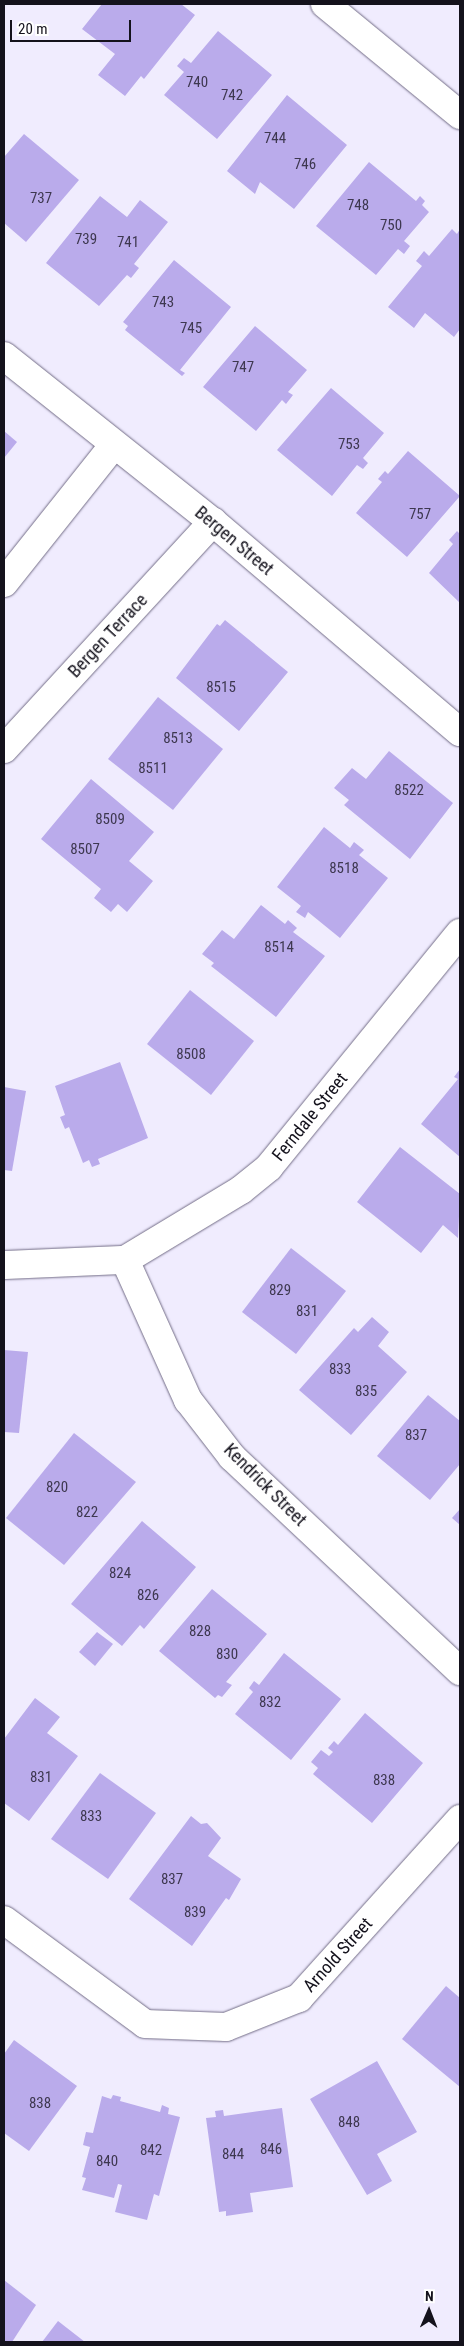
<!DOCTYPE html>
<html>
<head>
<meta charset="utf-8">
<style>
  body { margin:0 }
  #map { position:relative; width:464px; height:2346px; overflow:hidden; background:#f0ecfe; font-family:"Roboto Condensed",sans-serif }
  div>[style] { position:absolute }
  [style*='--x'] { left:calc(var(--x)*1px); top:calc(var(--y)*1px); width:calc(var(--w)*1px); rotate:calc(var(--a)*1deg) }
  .building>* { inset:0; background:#baabeb }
  .roads { filter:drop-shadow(0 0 1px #736d87) drop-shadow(0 0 1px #736d87) }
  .minor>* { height:28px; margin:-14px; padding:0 14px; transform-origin:14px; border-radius:14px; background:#fff }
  span { translate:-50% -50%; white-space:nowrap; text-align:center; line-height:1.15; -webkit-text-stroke:5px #fff; paint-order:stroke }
  .number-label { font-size:15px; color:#3e3850 }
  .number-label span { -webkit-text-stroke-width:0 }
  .street-label { font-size:18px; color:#14121c }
  .frame { position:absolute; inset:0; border:5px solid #14121c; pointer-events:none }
  .north { position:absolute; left:404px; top:2286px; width:50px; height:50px; -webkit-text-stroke:4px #fff; paint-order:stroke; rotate:1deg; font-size:14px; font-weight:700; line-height:20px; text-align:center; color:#14121c }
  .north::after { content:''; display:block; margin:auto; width:18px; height:22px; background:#14121c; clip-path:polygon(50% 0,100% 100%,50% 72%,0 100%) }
  .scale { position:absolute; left:10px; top:20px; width:121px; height:22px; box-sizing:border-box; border:2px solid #14121c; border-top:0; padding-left:6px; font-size:15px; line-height:18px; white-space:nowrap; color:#14121c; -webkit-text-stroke:4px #fff; paint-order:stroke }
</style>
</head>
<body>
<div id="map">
  <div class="building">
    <div style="clip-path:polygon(102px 4px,181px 4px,195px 15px,144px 79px,141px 76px,125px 96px,98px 75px,115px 54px,82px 29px)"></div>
    <div style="clip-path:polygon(218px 31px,272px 75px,217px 139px,164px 95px,184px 72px,177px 66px,184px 58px,191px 63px)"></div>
    <div style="clip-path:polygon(287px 95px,347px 145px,294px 209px,260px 182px,255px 194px,227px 171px)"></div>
    <div style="clip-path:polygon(24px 134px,79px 180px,26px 242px,4px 223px,4px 157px)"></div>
    <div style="clip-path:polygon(369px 162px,416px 201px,420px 196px,425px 201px,422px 205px,429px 212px,404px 241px,410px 246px,404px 254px,398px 249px,376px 275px,316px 226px)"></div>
    <div style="clip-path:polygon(100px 196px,127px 217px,140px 200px,168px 222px,134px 264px,139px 268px,131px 278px,127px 275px,99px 306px,46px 263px)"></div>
    <div style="clip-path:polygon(452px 229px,457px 234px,460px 229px,460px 329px,454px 337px,425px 313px,414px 328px,388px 307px,422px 266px,416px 261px,424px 251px,429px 256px)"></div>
    <div style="clip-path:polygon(174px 260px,231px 307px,180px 370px,185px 373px,182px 376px,125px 330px,128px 326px,123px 322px)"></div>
    <div style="clip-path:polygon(255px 326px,307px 370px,288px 392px,293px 395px,286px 404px,282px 400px,256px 431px,203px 387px)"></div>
    <div style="clip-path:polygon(331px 388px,384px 433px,363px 458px,368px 463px,363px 469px,357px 465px,332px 496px,277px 450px)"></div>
    <div style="clip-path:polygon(4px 431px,17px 442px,4px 458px)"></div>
    <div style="clip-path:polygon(408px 451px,460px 496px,407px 557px,356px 513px,382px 482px,378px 479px,385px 471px,388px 474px)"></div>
    <div style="clip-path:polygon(457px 531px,460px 534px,460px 603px,429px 573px,453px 544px,449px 540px)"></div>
    <div style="clip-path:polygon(225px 620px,288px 672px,239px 731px,176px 678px,217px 624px,220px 626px)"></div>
    <div style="clip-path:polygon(158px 697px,223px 749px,173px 810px,108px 759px)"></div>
    <div style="clip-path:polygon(389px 751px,453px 803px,410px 859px,344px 805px,349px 800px,334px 788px,352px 768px,366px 779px)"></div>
    <div style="clip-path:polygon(91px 779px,154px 832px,129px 861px,153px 881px,127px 912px,118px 904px,111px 912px,94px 898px,101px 889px,41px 839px)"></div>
    <div style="clip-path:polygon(324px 827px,350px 848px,354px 842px,364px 850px,359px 855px,388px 878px,340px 938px,308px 912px,305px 918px,296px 912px,301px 906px,277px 887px)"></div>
    <div style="clip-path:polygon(261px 905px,285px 924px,288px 920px,297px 928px,293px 932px,325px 956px,276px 1017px,211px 966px,214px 963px,202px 954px,222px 930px,234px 939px)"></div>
    <div style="clip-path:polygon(190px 990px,254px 1041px,211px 1095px,147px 1044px)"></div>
    <div style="clip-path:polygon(120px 1062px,148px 1138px,98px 1159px,100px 1164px,92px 1167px,89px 1160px,83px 1163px,69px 1127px,65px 1129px,60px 1117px,65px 1115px,55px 1086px)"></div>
    <div style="clip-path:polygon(460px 1069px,460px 1157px,421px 1124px,458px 1079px,454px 1077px)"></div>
    <div style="clip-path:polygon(4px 1087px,26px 1091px,12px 1171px,4px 1170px)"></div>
    <div style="clip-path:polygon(400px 1147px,460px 1194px,458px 1238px,443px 1225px,421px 1253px,357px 1202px)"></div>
    <div style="clip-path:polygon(291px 1248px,346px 1291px,296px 1354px,242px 1312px)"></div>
    <div style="clip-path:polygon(372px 1317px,389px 1332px,378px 1346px,407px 1372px,351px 1435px,299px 1390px,354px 1328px,358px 1332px)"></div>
    <div style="clip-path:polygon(4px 1350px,28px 1352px,19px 1433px,4px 1432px)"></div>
    <div style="clip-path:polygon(428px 1395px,460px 1421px,460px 1464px,430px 1500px,377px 1456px)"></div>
    <div style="clip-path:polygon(74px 1433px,136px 1482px,64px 1565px,6px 1518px)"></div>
    <div style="clip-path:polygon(460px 1509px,460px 1525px,452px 1518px)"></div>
    <div style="clip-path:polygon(142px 1521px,196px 1567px,144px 1629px,140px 1625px,122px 1646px,71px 1604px)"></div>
    <div style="clip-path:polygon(212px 1589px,267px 1634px,226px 1682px,232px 1685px,222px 1697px,218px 1695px,215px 1698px,159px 1651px)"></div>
    <div style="clip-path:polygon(97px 1632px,113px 1644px,95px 1666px,79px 1652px)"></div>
    <div style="clip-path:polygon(284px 1653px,341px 1699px,291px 1760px,235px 1714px,253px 1692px,249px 1688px,254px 1681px,259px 1685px)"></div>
    <div style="clip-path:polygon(35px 1698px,60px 1717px,47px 1733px,78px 1756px,29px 1821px,4px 1803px,4px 1739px)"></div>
    <div style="clip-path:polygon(365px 1713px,423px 1763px,372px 1823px,313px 1774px,318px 1768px,311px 1762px,321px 1750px,329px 1756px,333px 1752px,328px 1748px,334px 1741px,338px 1745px)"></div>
    <div style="clip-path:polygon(100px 1773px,156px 1813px,108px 1879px,51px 1839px)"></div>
    <div style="clip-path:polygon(191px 1816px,201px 1824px,207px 1823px,221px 1838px,208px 1856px,241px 1879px,229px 1900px,226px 1898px,192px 1946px,129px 1899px)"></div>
    <div style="clip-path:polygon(446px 1986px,460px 1998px,460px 2087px,402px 2039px)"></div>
    <div style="clip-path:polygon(14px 2040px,77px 2086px,29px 2151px,4px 2133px,4px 2054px)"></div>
    <div style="clip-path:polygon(377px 2061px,417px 2132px,377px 2154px,392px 2181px,367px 2195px,310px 2099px)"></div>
    <div style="clip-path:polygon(113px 2095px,121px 2097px,120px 2101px,160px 2112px,162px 2105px,169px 2108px,168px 2114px,180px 2117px,159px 2196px,154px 2194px,147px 2220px,115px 2212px,122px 2185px,118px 2184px,114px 2198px,82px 2190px,86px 2178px,82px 2177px,90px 2147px,83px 2145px,86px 2132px,93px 2133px,102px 2096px,111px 2099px)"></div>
    <div style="clip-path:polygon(282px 2108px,293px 2187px,250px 2193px,253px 2212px,226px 2216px,226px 2211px,219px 2212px,206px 2118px,216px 2117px,215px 2111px,223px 2110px,224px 2116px)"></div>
    <div style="clip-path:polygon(4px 2280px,36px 2305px,12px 2342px,4px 2342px)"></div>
    <div style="clip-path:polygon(58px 2321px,85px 2342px,42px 2342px)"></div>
  </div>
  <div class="roads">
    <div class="minor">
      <div style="--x:325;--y:4;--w:175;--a:39.4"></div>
      <div style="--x:4;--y:356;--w:267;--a:38.5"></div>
      <div style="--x:213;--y:522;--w:324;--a:40.4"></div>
      <div style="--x:4;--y:583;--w:175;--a:-51.5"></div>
      <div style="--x:4;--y:749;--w:309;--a:-47.4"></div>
      <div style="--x:125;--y:1260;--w:135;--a:-31.1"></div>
      <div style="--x:241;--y:1190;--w:36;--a:-39"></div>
      <div style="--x:269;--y:1167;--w:302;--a:-50.8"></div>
      <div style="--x:4;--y:1265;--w:121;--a:-2.4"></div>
      <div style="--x:125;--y:1260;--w:154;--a:65.8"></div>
      <div style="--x:188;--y:1400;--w:72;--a:52.3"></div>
      <div style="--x:232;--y:1457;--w:313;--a:43.2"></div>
      <div style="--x:4;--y:1920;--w:175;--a:36.4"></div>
      <div style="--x:145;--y:2024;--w:81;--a:2.1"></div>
      <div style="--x:226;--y:2027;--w:79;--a:-21.7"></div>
      <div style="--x:299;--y:1998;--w:241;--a:-48"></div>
    </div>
  </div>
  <div class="number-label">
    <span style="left:197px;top:83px">740</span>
    <span style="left:232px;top:96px">742</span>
    <span style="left:275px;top:139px">744</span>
    <span style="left:305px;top:165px">746</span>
    <span style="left:41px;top:199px">737</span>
    <span style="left:358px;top:206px">748</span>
    <span style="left:391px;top:226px">750</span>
    <span style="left:86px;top:240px">739</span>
    <span style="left:128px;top:243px">741</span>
    <span style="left:163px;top:303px">743</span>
    <span style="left:191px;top:329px">745</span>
    <span style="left:243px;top:368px">747</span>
    <span style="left:349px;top:445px">753</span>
    <span style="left:420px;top:515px">757</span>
    <span style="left:221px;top:688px">8515</span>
    <span style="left:178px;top:739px">8513</span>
    <span style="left:153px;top:769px">8511</span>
    <span style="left:409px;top:791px">8522</span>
    <span style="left:110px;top:820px">8509</span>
    <span style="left:85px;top:850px">8507</span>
    <span style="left:344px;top:869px">8518</span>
    <span style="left:279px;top:948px">8514</span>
    <span style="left:191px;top:1055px">8508</span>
    <span style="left:280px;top:1291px">829</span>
    <span style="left:307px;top:1312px">831</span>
    <span style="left:340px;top:1370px">833</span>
    <span style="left:366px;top:1392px">835</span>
    <span style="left:416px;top:1436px">837</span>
    <span style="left:57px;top:1488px">820</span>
    <span style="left:87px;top:1513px">822</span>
    <span style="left:120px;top:1574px">824</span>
    <span style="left:148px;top:1596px">826</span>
    <span style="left:200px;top:1632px">828</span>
    <span style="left:227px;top:1655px">830</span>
    <span style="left:270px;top:1703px">832</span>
    <span style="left:41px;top:1778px">831</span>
    <span style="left:384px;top:1781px">838</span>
    <span style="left:91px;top:1817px">833</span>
    <span style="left:172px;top:1880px">837</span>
    <span style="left:195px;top:1913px">839</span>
    <span style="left:40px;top:2104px">838</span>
    <span style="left:349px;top:2123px">848</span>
    <span style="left:271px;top:2150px">846</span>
    <span style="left:151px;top:2151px">842</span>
    <span style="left:233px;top:2155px">844</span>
    <span style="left:107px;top:2162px">840</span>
  </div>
  <div class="street-label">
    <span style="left:234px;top:541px;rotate:40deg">Bergen Street</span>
    <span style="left:108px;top:636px;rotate:-47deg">Bergen Terrace</span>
    <span style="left:310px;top:1117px;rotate:-51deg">Ferndale Street</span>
    <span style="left:265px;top:1485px;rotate:45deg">Kendrick Street</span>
    <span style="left:338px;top:1955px;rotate:-48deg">Arnold Street</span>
  </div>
  <div class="frame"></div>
  <div class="north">N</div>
  <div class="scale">20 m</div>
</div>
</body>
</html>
